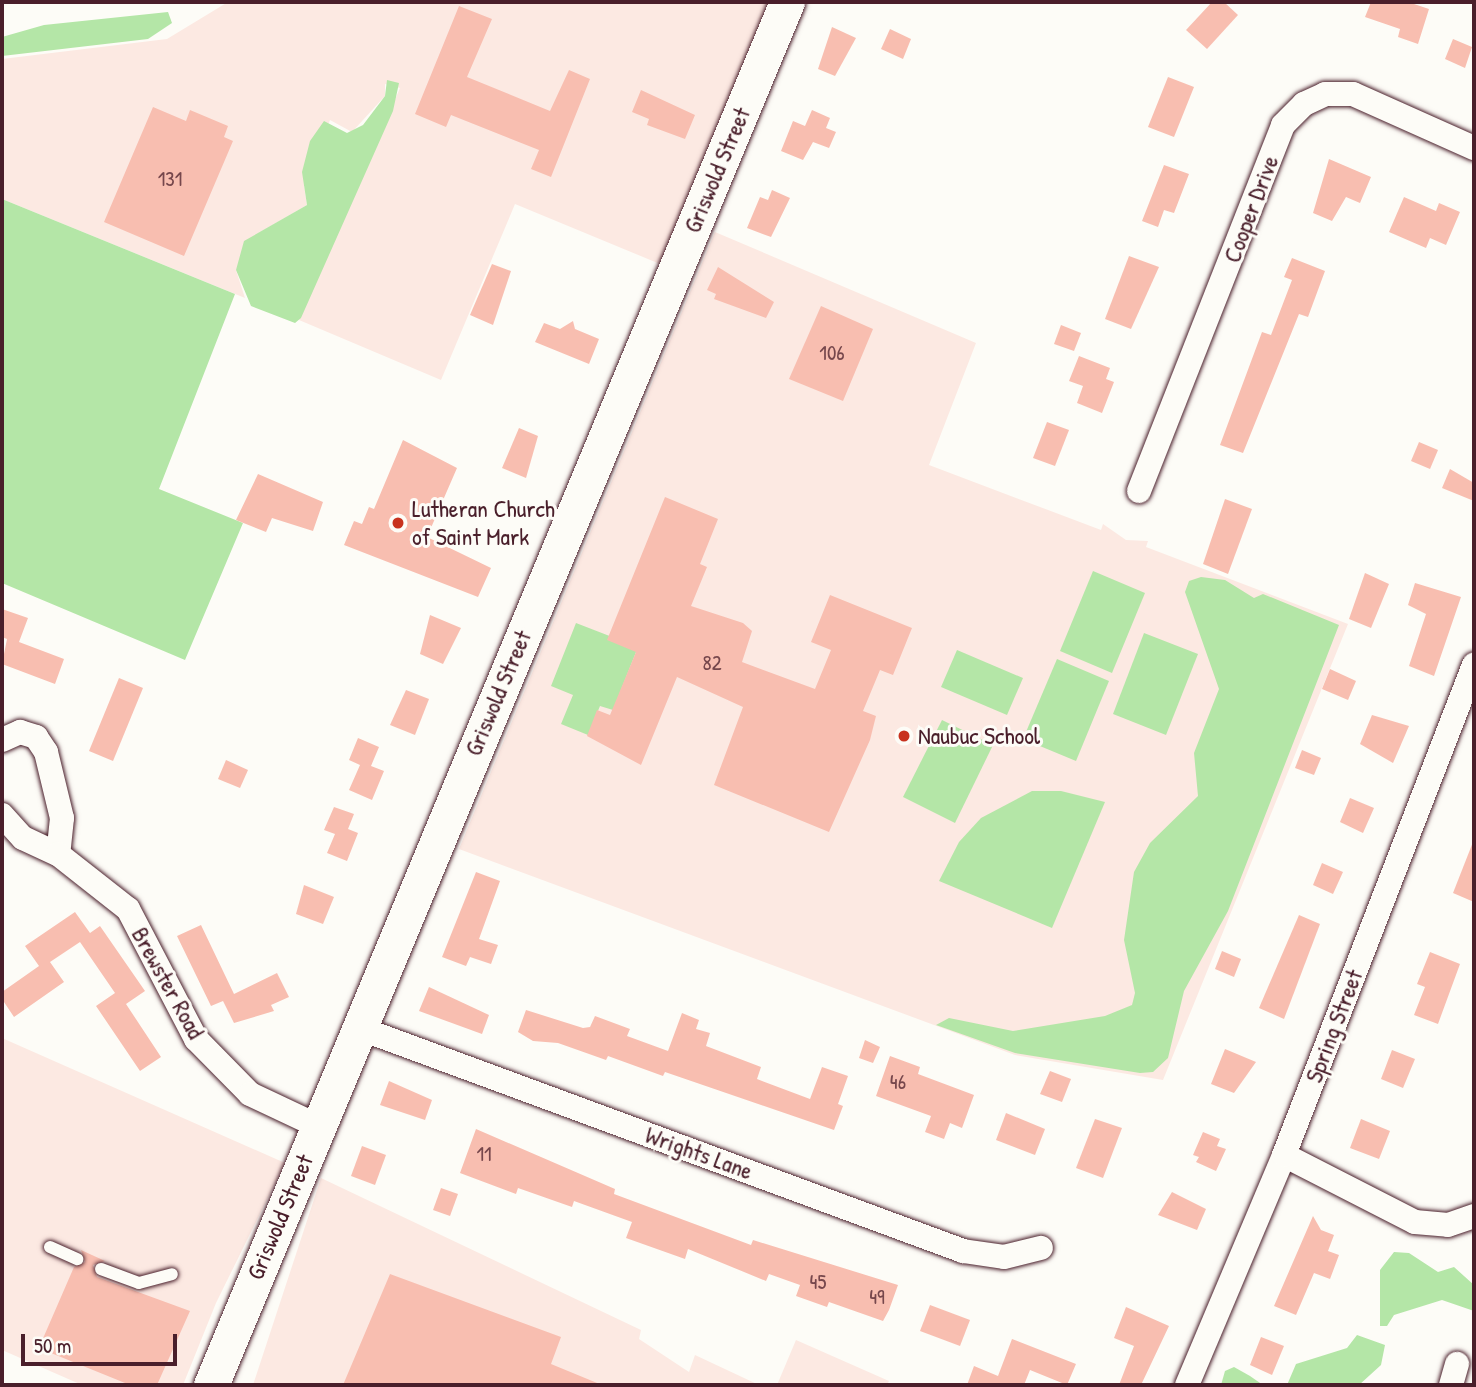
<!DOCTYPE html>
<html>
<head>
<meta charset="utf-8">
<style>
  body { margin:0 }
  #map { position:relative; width:1476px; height:1387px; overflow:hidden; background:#fdfcf7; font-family:"Patrick Hand",sans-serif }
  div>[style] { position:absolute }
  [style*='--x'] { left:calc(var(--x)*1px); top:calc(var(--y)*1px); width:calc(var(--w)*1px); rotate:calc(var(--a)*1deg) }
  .built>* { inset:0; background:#fce9e2 }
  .green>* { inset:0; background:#b4e6a7 }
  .building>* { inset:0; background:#f8beb0 }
  .roads { filter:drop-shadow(0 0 2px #4a1f2b) drop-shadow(0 0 2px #4a1f2b) }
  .service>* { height:12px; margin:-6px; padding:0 6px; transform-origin:6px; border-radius:6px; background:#fdfcf7 }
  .minor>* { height:24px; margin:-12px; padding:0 12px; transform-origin:12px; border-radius:12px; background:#fdfcf7 }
  .secondary>* { height:35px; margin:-17.5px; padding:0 17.5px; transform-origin:17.5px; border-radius:17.5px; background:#fdfcf7 }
  .dots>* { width:19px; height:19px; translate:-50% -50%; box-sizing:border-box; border:4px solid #fdfcf7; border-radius:50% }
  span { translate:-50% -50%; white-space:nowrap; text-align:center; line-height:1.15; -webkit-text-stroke:6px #fdfcf7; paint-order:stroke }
  .number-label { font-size:21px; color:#76474c }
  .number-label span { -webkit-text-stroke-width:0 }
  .street-label { font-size:24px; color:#4a1f2b }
  .poi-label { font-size:24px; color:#4a1f2b }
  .left { translate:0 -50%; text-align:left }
  .frame { position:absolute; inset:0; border:4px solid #4a1f2b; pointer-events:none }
  .scale { position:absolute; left:21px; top:1334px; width:156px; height:32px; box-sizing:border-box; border:4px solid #4a1f2b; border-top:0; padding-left:9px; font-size:21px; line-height:24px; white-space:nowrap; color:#4a1f2b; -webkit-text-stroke:5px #fdfcf7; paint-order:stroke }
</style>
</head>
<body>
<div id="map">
  <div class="built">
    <div style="clip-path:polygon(228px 2px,770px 2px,660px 264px,515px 204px,441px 380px,299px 320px,400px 88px,385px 84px,385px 96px,352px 132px,330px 120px,304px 185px,307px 205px,257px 234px,236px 270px,245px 298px,2px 199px,2px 59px,167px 39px)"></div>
    <div style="clip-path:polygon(715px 232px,976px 343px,929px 465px,1101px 530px,1103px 524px,1126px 540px,1148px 541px,1146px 547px,1348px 624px,1163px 1080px,1015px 1055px,459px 849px)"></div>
    <div style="clip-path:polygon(2px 1038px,285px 1163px,216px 1303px,183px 1385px,82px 1385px,2px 1350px)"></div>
    <div style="clip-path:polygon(321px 1178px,641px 1330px,639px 1339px,689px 1372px,695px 1355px,759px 1385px,253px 1385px)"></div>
    <div style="clip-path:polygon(796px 1340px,889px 1381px,887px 1385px,777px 1385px)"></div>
  </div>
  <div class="green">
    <div style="clip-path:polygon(168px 12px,172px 23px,148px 39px,2px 56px,2px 37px,44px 25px)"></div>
    <div style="clip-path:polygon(387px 80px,399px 83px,393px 111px,301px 318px,295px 323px,251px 306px,236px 270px,244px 241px,307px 205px,302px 172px,310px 141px,324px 121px,347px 133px,363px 125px,385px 96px)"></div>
    <div style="clip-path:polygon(2px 199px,235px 294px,159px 489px,243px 523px,185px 660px,2px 583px)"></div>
    <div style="clip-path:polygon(1093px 571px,1145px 593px,1112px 673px,1060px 651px)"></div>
    <div style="clip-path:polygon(1201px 577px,1225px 580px,1254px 598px,1263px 594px,1339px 625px,1228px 911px,1184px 991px,1168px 1058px,1153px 1072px,1140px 1073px,1015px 1053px,936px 1025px,949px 1018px,1013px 1031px,1105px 1016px,1132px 1005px,1135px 993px,1124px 940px,1134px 872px,1150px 843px,1198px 796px,1194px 753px,1219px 689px,1185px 592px,1189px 581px)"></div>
    <div style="clip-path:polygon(576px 623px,638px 647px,613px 710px,600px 706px,588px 735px,561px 724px,573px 695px,551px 686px)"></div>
    <div style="clip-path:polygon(1144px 633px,1198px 654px,1166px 735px,1113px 714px)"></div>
    <div style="clip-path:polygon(957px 650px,1023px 678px,1007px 715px,941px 687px)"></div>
    <div style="clip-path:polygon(1057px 659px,1109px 681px,1076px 761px,1023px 739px)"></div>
    <div style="clip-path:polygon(942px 720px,993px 745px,955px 823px,903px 797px)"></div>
    <div style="clip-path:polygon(1032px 791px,1061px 791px,1105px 802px,1052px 928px,939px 881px,959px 842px,981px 818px)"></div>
    <div style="clip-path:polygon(1394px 1252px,1409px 1253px,1438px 1272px,1454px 1267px,1474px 1285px,1474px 1311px,1442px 1300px,1394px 1315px,1387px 1326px,1380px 1326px,1380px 1270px)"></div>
    <div style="clip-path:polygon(1357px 1335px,1385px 1345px,1381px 1365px,1359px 1385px,1287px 1385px,1296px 1364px,1347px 1348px)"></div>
    <div style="clip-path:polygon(1234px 1367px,1250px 1376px,1263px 1385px,1221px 1385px,1225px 1371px)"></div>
  </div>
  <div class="building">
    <div style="clip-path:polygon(1212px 2px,1224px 2px,1238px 15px,1207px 49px,1186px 30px)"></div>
    <div style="clip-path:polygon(1371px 2px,1408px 2px,1429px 9px,1418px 44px,1398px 37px,1400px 29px,1365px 17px)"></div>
    <div style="clip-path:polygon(459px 6px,492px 19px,467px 77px,550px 111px,569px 70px,590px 79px,551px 177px,531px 169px,539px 150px,451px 115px,446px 127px,415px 114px)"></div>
    <div style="clip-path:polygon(832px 27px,856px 38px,835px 76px,818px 69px)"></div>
    <div style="clip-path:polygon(890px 29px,911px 39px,903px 59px,881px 49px)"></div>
    <div style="clip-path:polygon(1453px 39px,1472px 47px,1465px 68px,1445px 59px)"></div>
    <div style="clip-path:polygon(1168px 77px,1194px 87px,1174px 137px,1148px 127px)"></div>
    <div style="clip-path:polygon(641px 90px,695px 115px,685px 139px,647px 125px,649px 119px,632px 112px)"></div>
    <div style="clip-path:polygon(153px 107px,186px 121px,190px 110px,228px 126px,224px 137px,233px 141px,184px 256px,104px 222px)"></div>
    <div style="clip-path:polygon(812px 110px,830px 118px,826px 128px,836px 132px,829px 148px,813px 142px,803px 160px,781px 151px,793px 121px,805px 126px)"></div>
    <div style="clip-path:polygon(1329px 159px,1371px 177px,1360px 203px,1346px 197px,1332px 221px,1313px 213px)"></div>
    <div style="clip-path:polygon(1164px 165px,1189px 174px,1174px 213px,1164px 210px,1158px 227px,1142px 221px)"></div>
    <div style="clip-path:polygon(772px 190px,790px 198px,771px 237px,747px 228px,760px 197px,768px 200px)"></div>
    <div style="clip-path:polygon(1404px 197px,1436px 211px,1439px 203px,1460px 212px,1446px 245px,1430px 238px,1426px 248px,1389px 232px)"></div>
    <div style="clip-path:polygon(1129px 256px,1159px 267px,1131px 329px,1105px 319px)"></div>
    <div style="clip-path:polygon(1292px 258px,1325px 271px,1308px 317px,1299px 314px,1243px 453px,1220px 445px,1262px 332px,1271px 335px,1292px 280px,1284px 277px)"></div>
    <div style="clip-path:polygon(492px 264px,511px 271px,493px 325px,470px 315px)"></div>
    <div style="clip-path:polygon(718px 267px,774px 302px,766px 318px,714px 299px,716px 294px,707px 290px)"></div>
    <div style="clip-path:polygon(821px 306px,873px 329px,843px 401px,789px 379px)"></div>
    <div style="clip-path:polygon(573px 321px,575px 329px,599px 339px,589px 364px,535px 342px,544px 323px,560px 329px)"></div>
    <div style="clip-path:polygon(1061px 325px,1081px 333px,1074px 351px,1054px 344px)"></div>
    <div style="clip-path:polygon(1079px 356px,1110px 368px,1106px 379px,1114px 382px,1102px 413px,1077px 403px,1083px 386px,1069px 381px)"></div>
    <div style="clip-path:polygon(1047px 422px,1069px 430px,1055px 466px,1033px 458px)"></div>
    <div style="clip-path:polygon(519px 428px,538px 436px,526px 478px,502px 468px)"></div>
    <div style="clip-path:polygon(403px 440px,457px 468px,427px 537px,491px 568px,478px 597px,344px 545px,354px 521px,362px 524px,369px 507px,374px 509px)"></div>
    <div style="clip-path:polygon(1419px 442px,1438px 450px,1430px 469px,1411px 461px)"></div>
    <div style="clip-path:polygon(1450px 469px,1474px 483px,1474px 501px,1442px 488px)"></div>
    <div style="clip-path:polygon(258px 474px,323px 502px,313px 531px,272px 518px,266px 532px,236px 520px)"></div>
    <div style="clip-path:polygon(665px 497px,718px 519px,700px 564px,707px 567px,691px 606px,743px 623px,752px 631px,742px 662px,815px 689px,831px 650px,811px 642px,830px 595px,912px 628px,893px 675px,880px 670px,863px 711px,876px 716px,870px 740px,829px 832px,714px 785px,743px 707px,677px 677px,641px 765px,587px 736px,597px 710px,610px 715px,636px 652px,607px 640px)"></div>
    <div style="clip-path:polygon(1225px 499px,1252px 509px,1228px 574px,1203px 564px)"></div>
    <div style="clip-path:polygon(1365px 573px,1389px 584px,1371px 628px,1349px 619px)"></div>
    <div style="clip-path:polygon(1415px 583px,1461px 597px,1434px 676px,1409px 666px,1426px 614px,1408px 605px)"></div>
    <div style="clip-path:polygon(2px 609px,28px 618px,19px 642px,64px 659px,55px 684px,2px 664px,7px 639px,2px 637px)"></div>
    <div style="clip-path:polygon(430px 615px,461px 628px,443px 664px,420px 654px)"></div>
    <div style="clip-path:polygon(1330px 669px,1356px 681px,1348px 700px,1322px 689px)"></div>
    <div style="clip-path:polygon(119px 678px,143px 688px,113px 761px,89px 751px)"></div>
    <div style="clip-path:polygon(406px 690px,429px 699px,415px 735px,390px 725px)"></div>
    <div style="clip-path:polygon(1372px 715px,1409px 726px,1393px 763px,1360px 744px)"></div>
    <div style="clip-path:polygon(358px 738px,379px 747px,371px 766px,384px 771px,372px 800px,349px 790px,360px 765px,349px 760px)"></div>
    <div style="clip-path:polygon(1302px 750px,1321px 758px,1314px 775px,1295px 768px)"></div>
    <div style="clip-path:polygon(226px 760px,248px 770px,240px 788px,218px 779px)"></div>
    <div style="clip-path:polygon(1350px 798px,1374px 808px,1363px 833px,1340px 822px)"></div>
    <div style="clip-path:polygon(334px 807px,354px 814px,348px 829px,358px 833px,347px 861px,327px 853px,335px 834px,324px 830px)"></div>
    <div style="clip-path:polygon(1473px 842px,1474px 842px,1474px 902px,1453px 893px)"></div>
    <div style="clip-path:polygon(1322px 863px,1343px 872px,1333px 894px,1313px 885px)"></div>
    <div style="clip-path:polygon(476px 872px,500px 881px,479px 939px,498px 945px,491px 964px,470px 957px,466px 966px,442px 957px)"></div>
    <div style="clip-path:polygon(304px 885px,334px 897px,323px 924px,296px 914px)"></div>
    <div style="clip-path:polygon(75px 912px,90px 933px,100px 926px,145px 991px,126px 1004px,161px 1057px,140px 1071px,96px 1006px,115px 993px,80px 942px,50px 962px,64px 982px,14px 1017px,2px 999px,2px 992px,39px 966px,25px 946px)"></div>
    <div style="clip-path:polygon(1299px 915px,1320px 924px,1284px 1019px,1259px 1008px)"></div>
    <div style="clip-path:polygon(201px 925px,234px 994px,277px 973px,289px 997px,271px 1005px,274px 1011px,234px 1023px,223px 1001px,211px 1006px,177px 936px)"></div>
    <div style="clip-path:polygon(1222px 951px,1241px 959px,1234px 977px,1215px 969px)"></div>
    <div style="clip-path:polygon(1430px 952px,1460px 964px,1438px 1024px,1414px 1015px,1425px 987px,1417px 984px)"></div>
    <div style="clip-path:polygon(429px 987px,489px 1015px,482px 1034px,419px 1011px)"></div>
    <div style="clip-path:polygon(526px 1010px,583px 1028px,590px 1027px,595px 1016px,630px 1029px,627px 1036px,668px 1051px,682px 1013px,699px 1020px,696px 1029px,710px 1033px,706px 1046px,761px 1067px,757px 1079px,810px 1099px,822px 1067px,848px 1076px,838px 1104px,843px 1106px,834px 1130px,665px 1072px,663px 1076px,608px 1056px,606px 1060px,558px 1043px,533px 1041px,518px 1032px)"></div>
    <div style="clip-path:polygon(865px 1040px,880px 1047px,873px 1063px,859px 1058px)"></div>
    <div style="clip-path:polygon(1225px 1049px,1256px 1062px,1234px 1093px,1211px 1084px)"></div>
    <div style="clip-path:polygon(1392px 1050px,1415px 1059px,1403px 1088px,1381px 1079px)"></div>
    <div style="clip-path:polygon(890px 1056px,920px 1067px,918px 1074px,974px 1095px,962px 1128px,950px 1123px,944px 1139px,925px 1132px,931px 1116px,876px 1096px)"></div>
    <div style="clip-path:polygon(1050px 1071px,1071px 1079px,1062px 1102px,1040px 1094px)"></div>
    <div style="clip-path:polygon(389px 1081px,432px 1100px,425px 1120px,380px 1105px)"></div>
    <div style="clip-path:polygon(1006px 1113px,1045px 1129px,1035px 1155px,996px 1140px)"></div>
    <div style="clip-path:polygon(1095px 1119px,1122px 1128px,1103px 1178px,1076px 1168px)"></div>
    <div style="clip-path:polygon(1361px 1119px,1390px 1131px,1379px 1159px,1350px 1148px)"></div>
    <div style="clip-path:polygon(476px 1129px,615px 1189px,614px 1194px,751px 1245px,753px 1240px,898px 1285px,889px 1310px,883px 1321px,829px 1302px,827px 1307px,796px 1296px,800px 1285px,769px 1274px,766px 1281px,688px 1249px,685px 1259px,626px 1238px,632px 1222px,574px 1201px,572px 1207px,518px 1188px,516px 1194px,460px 1173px)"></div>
    <div style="clip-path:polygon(1203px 1132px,1220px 1139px,1217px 1146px,1226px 1149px,1216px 1171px,1196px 1162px,1199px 1157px,1193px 1155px)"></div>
    <div style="clip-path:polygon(362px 1146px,386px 1155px,375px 1185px,351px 1176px)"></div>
    <div style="clip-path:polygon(441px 1188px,458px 1194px,450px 1216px,433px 1210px)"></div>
    <div style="clip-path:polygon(1172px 1192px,1206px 1209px,1197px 1230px,1158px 1215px)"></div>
    <div style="clip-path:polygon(1313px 1216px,1321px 1230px,1334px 1235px,1328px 1251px,1339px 1255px,1330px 1279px,1314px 1273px,1296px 1315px,1274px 1306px)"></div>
    <div style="clip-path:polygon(81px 1250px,105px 1261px,93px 1265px,97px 1277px,190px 1311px,157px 1385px,130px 1385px,51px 1353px,53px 1348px,41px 1343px,74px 1267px,85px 1262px)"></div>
    <div style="clip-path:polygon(390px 1274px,561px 1337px,551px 1364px,602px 1385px,343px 1385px)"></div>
    <div style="clip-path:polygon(930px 1305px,970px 1320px,960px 1346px,920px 1331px)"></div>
    <div style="clip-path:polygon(1126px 1307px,1169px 1326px,1141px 1385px,1119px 1385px,1134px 1346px,1114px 1338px)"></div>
    <div style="clip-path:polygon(1261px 1337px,1284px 1346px,1272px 1375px,1250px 1365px)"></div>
    <div style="clip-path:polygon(1012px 1339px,1076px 1364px,1067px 1385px,1030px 1370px,1024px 1385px,967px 1385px,974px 1366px,998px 1376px)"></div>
  </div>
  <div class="roads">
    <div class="service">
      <div style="--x:50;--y:1247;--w:30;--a:24"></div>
      <div style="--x:101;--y:1269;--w:40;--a:20.2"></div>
      <div style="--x:139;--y:1283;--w:34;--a:-15"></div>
    </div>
    <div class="minor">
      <div style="--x:1139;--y:491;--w:393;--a:-68.5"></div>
      <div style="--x:1283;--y:125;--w:30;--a:-45"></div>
      <div style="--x:1304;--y:104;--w:23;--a:-25"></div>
      <div style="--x:1325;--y:94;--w:28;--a:0"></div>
      <div style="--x:1353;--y:94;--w:133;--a:24.1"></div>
      <div style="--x:2;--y:740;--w:20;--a:-24"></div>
      <div style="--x:20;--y:732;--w:17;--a:17"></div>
      <div style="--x:36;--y:737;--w:18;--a:56"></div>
      <div style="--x:46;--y:752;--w:68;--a:76.4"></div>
      <div style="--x:62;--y:818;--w:36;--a:96"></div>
      <div style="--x:2;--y:815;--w:31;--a:48"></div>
      <div style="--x:23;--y:838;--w:38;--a:25"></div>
      <div style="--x:58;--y:854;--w:89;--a:38.2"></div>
      <div style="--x:128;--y:909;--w:147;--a:62.4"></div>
      <div style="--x:196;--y:1039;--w:77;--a:45.5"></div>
      <div style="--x:250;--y:1094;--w:75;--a:25.2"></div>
      <div style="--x:359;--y:1028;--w:644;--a:20.26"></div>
      <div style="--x:963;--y:1251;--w:41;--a:8.3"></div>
      <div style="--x:1004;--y:1257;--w:38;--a:-14"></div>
      <div style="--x:1284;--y:1155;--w:147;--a:27.1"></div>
      <div style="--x:1415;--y:1222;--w:33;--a:5"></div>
      <div style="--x:1448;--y:1225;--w:28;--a:-19"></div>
      <div style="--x:1187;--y:1385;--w:250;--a:-67.1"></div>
      <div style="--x:1284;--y:1155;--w:526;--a:-68.81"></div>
      <div style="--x:1451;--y:1385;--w:22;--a:-74"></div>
    </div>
    <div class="secondary">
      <div style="--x:211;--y:1385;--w:1498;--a:-67.39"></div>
    </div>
  </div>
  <div class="dots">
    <div style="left:398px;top:523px;background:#c8321e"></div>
    <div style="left:904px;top:736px;background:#c8321e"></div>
  </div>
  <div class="number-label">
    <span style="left:170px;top:179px">131</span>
    <span style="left:832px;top:353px">106</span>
    <span style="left:712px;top:663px">82</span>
    <span style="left:898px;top:1082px">46</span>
    <span style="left:484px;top:1154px">11</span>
    <span style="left:818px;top:1282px">45</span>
    <span style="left:877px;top:1297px">49</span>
  </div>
  <div class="street-label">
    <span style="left:717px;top:170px;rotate:-67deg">Griswold Street</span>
    <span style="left:1251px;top:209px;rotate:-69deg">Cooper Drive</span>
    <span style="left:498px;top:693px;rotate:-67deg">Griswold Street</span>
    <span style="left:168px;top:983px;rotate:61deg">Brewster Road</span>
    <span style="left:1334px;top:1026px;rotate:-69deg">Spring Street</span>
    <span style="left:699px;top:1153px;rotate:20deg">Wrights Lane</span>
    <span style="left:280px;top:1217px;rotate:-67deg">Griswold Street</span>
  </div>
  <div class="poi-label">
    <span class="left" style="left:412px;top:523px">Lutheran Church<br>of Saint Mark</span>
    <span class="left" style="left:918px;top:736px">Naubuc School</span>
  </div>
  <div class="frame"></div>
  <div class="scale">50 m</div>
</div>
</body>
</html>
